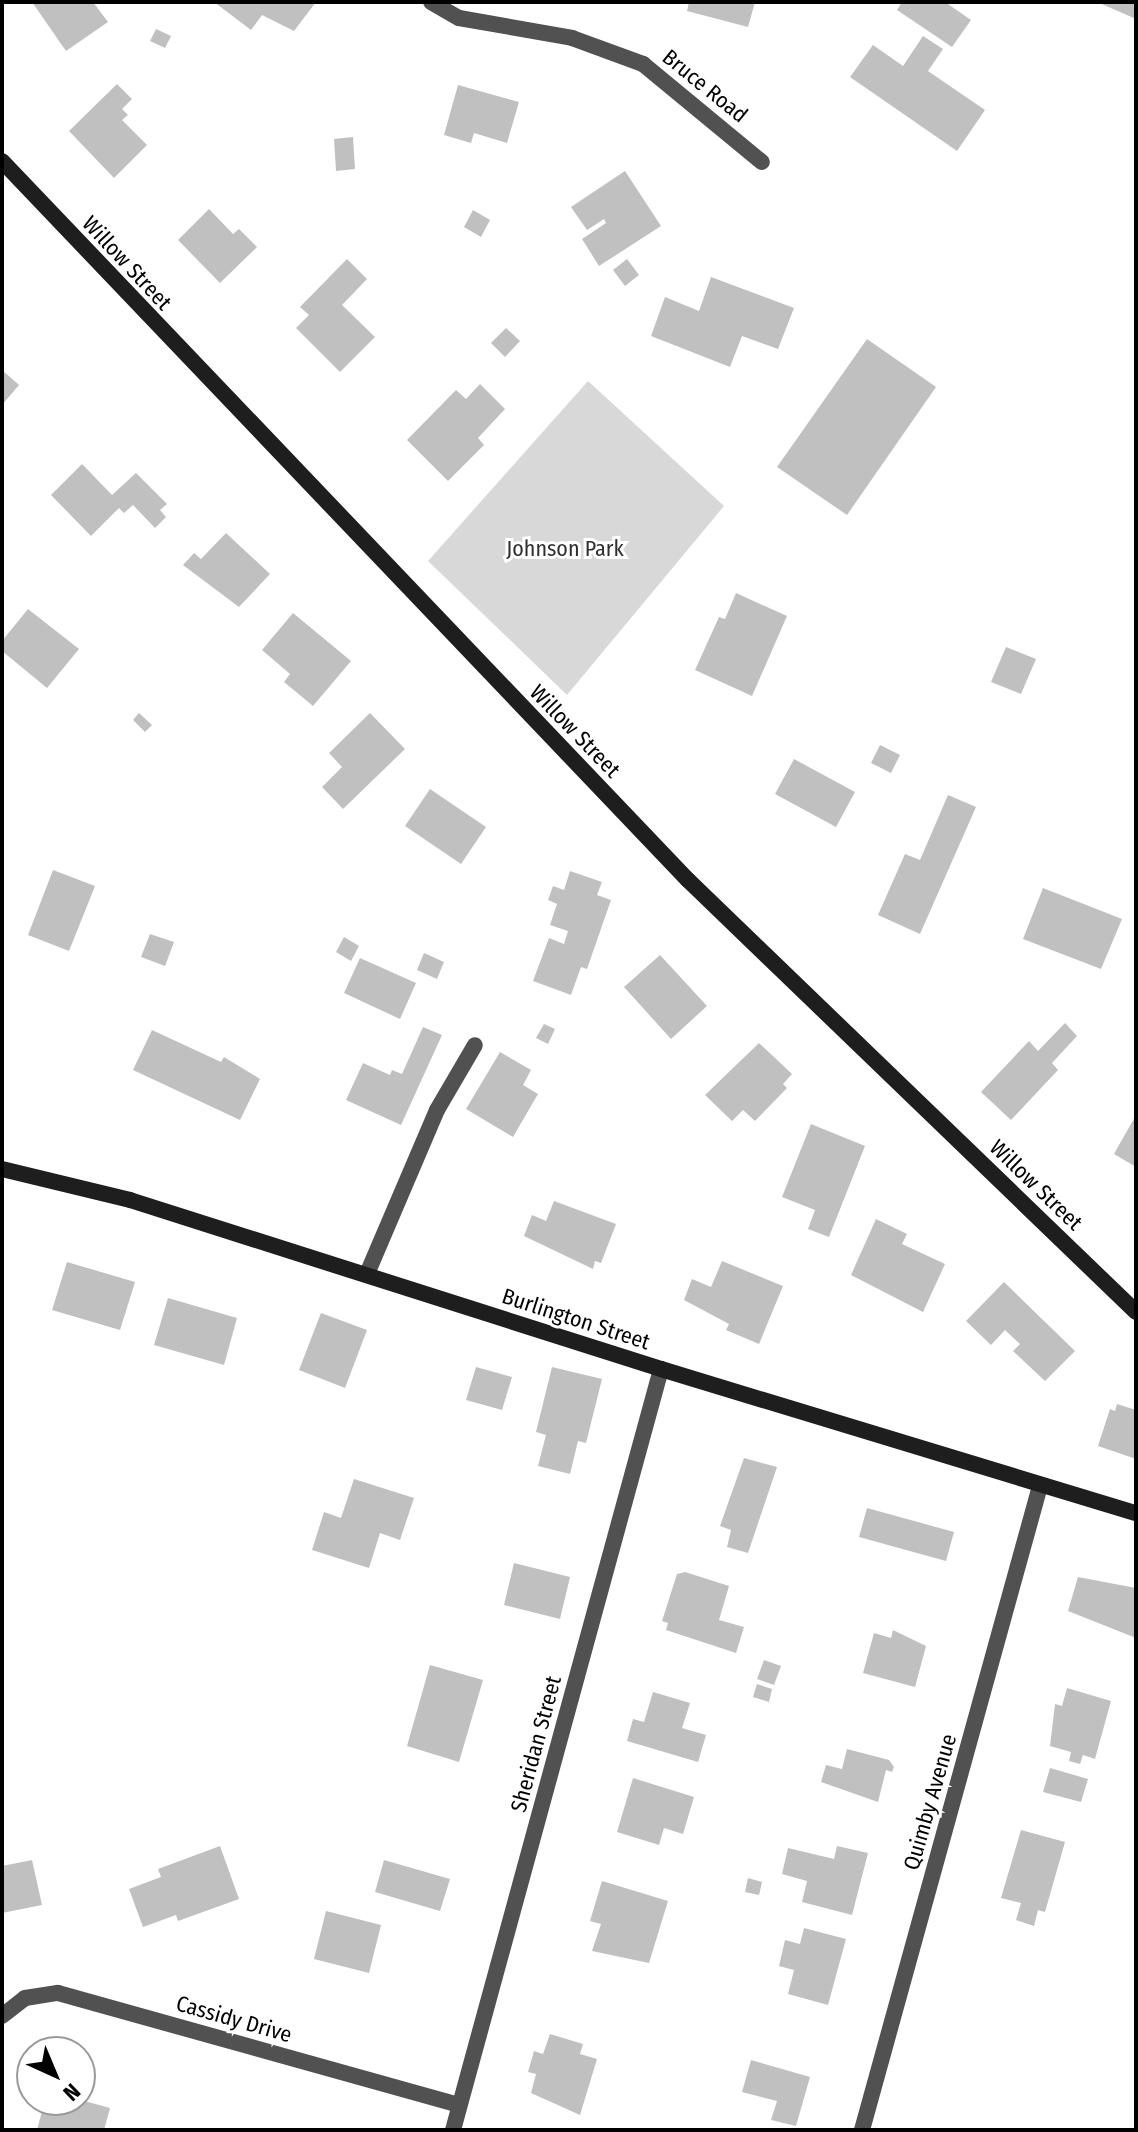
<!DOCTYPE html>
<html>
<head>
<meta charset="utf-8">
<style>
  body { margin:0 }
  #map { position:relative; width:1138px; height:2132px; overflow:hidden; background:#fff; font-family:"Fira Sans Condensed",sans-serif }
  div>[style] { position:absolute }
  [style*='--x'] { left:calc(var(--x)*1px); top:calc(var(--y)*1px); width:calc(var(--w)*1px); rotate:calc(var(--a)*1deg) }
  .green>* { inset:0; background:#d8d8d8 }
  .building>* { inset:0; background:#c0c0c0 }
  .lane>* { height:16px; margin:-8px; padding:0 8px; transform-origin:8px; border-radius:8px; background:#515151 }
  .street>* { height:16px; margin:-8px; padding:0 8px; transform-origin:8px; border-radius:8px; background:#515151 }
  .secondary>* { height:16px; margin:-8px; padding:0 8px; transform-origin:8px; border-radius:8px; background:#1e1e1e }
  span { translate:-50% -50%; white-space:nowrap; text-align:center; line-height:1.15; -webkit-text-stroke:6px #fff; paint-order:stroke }
  .street-label { font-size:22px; color:#000 }
  .park-label { font-size:22px; color:#2f2f2f }
  .frame { position:absolute; inset:0; border:4px solid #000; pointer-events:none }
  .north { position:absolute; left:16px; top:2036px; width:80px; height:80px; box-sizing:border-box; background:#fff; border:2px solid #999; border-radius:50%; rotate:136deg; font-size:22px; font-weight:700; line-height:32px; text-align:center; color:#000 }
  .north::after { content:''; display:block; margin:auto; width:28px; height:36px; background:#000; clip-path:polygon(50% 0,100% 100%,50% 72%,0 100%) }
</style>
</head>
<body>
<div id="map">
  <div class="green">
    <div style="clip-path:polygon(588px 381px,724px 506px,567px 695px,428px 561px)"></div>
  </div>
  <div class="building">
    <div style="clip-path:polygon(32px 2px,93px 2px,108px 22px,66px 51px)"></div>
    <div style="clip-path:polygon(214px 2px,316px 2px,294px 31px,262px 15px,251px 30px)"></div>
    <div style="clip-path:polygon(689px 2px,755px 2px,748px 27px,687px 11px)"></div>
    <div style="clip-path:polygon(902px 2px,945px 2px,971px 20px,952px 47px,897px 10px)"></div>
    <div style="clip-path:polygon(1097px 2px,1136px 2px,1136px 19px)"></div>
    <div style="clip-path:polygon(156px 29px,171px 36px,165px 48px,150px 41px)"></div>
    <div style="clip-path:polygon(923px 36px,943px 49px,928px 71px,985px 110px,957px 151px,850px 77px,873px 45px,903px 66px)"></div>
    <div style="clip-path:polygon(117px 84px,132px 99px,122px 109px,128px 115px,122px 120px,147px 145px,114px 178px,69px 131px)"></div>
    <div style="clip-path:polygon(458px 85px,519px 102px,507px 143px,474px 133px,471px 143px,444px 135px)"></div>
    <div style="clip-path:polygon(353px 137px,355px 169px,336px 171px,334px 139px)"></div>
    <div style="clip-path:polygon(625px 171px,661px 226px,599px 266px,582px 239px,606px 223px,604px 219px,587px 230px,571px 207px)"></div>
    <div style="clip-path:polygon(209px 209px,233px 234px,239px 229px,257px 247px,220px 283px,178px 240px)"></div>
    <div style="clip-path:polygon(473px 210px,490px 220px,481px 237px,464px 227px)"></div>
    <div style="clip-path:polygon(347px 259px,367px 279px,342px 305px,375px 337px,340px 372px,296px 328px,309px 315px,300px 307px)"></div>
    <div style="clip-path:polygon(627px 259px,639px 275px,625px 286px,613px 270px)"></div>
    <div style="clip-path:polygon(711px 277px,794px 308px,778px 349px,742px 336px,730px 367px,651px 336px,665px 297px,699px 311px)"></div>
    <div style="clip-path:polygon(506px 328px,520px 341px,505px 357px,491px 343px)"></div>
    <div style="clip-path:polygon(867px 339px,936px 387px,847px 515px,777px 467px)"></div>
    <div style="clip-path:polygon(2px 370px,19px 385px,2px 405px)"></div>
    <div style="clip-path:polygon(480px 384px,505px 409px,478px 438px,484px 445px,448px 481px,407px 440px,456px 390px,466px 399px)"></div>
    <div style="clip-path:polygon(82px 464px,112px 495px,136px 473px,167px 504px,160px 510px,166px 517px,155px 528px,133px 505px,124px 513px,119px 508px,91px 536px,51px 495px)"></div>
    <div style="clip-path:polygon(226px 533px,270px 574px,239px 607px,183px 565px,194px 553px,201px 559px)"></div>
    <div style="clip-path:polygon(736px 593px,787px 616px,752px 696px,695px 670px,719px 617px,725px 619px)"></div>
    <div style="clip-path:polygon(28px 609px,79px 649px,47px 688px,2px 651px,2px 641px)"></div>
    <div style="clip-path:polygon(293px 613px,351px 661px,313px 706px,284px 682px,290px 674px,262px 650px)"></div>
    <div style="clip-path:polygon(1006px 647px,1036px 659px,1021px 694px,991px 682px)"></div>
    <div style="clip-path:polygon(139px 713px,152px 725px,145px 732px,133px 720px)"></div>
    <div style="clip-path:polygon(370px 713px,405px 749px,343px 809px,322px 787px,342px 767px,329px 753px)"></div>
    <div style="clip-path:polygon(880px 745px,900px 755px,891px 773px,871px 763px)"></div>
    <div style="clip-path:polygon(794px 759px,855px 792px,836px 827px,775px 794px)"></div>
    <div style="clip-path:polygon(430px 789px,486px 827px,461px 864px,405px 826px)"></div>
    <div style="clip-path:polygon(948px 795px,976px 807px,920px 934px,878px 915px,905px 854px,920px 860px)"></div>
    <div style="clip-path:polygon(53px 870px,95px 886px,69px 951px,28px 935px)"></div>
    <div style="clip-path:polygon(570px 871px,602px 882px,597px 895px,611px 900px,587px 969px,581px 967px,571px 995px,533px 981px,549px 938px,564px 944px,568px 931px,550px 925px,557px 904px,548px 900px,553px 886px,564px 890px)"></div>
    <div style="clip-path:polygon(1043px 888px,1122px 919px,1101px 969px,1023px 939px)"></div>
    <div style="clip-path:polygon(150px 934px,174px 942px,165px 966px,141px 957px)"></div>
    <div style="clip-path:polygon(344px 937px,359px 946px,351px 961px,336px 952px)"></div>
    <div style="clip-path:polygon(424px 953px,444px 962px,437px 979px,417px 970px)"></div>
    <div style="clip-path:polygon(660px 955px,707px 1006px,671px 1039px,624px 987px)"></div>
    <div style="clip-path:polygon(360px 958px,416px 983px,400px 1019px,344px 993px)"></div>
    <div style="clip-path:polygon(1065px 1023px,1077px 1036px,1052px 1063px,1058px 1070px,1011px 1120px,981px 1092px,1029px 1041px,1038px 1051px)"></div>
    <div style="clip-path:polygon(544px 1024px,555px 1029px,548px 1044px,536px 1038px)"></div>
    <div style="clip-path:polygon(423px 1027px,442px 1035px,401px 1125px,346px 1100px,363px 1063px,390px 1075px,392px 1070px,402px 1074px)"></div>
    <div style="clip-path:polygon(152px 1030px,221px 1062px,224px 1057px,260px 1079px,240px 1120px,133px 1070px)"></div>
    <div style="clip-path:polygon(759px 1043px,792px 1074px,783px 1084px,787px 1088px,755px 1121px,743px 1110px,732px 1121px,705px 1095px)"></div>
    <div style="clip-path:polygon(500px 1052px,531px 1070px,523px 1085px,538px 1094px,513px 1137px,466px 1109px)"></div>
    <div style="clip-path:polygon(1136px 1115px,1136px 1167px,1114px 1154px)"></div>
    <div style="clip-path:polygon(811px 1124px,865px 1146px,829px 1237px,808px 1229px,815px 1210px,782px 1197px)"></div>
    <div style="clip-path:polygon(554px 1201px,616px 1224px,601px 1263px,595px 1261px,593px 1269px,524px 1236px,532px 1215px,546px 1221px)"></div>
    <div style="clip-path:polygon(876px 1219px,907px 1234px,902px 1244px,945px 1264px,923px 1312px,851px 1275px)"></div>
    <div style="clip-path:polygon(722px 1261px,783px 1286px,759px 1344px,726px 1330px,729px 1324px,684px 1300px,692px 1279px,711px 1287px)"></div>
    <div style="clip-path:polygon(67px 1262px,135px 1282px,120px 1330px,52px 1310px)"></div>
    <div style="clip-path:polygon(1004px 1282px,1075px 1351px,1045px 1381px,1013px 1351px,1020px 1344px,1005px 1330px,991px 1345px,966px 1321px)"></div>
    <div style="clip-path:polygon(168px 1298px,237px 1318px,224px 1365px,154px 1345px)"></div>
    <div style="clip-path:polygon(321px 1313px,367px 1330px,345px 1388px,299px 1370px)"></div>
    <div style="clip-path:polygon(476px 1367px,512px 1377px,502px 1410px,466px 1400px)"></div>
    <div style="clip-path:polygon(552px 1367px,602px 1379px,586px 1443px,578px 1441px,570px 1474px,538px 1466px,546px 1435px,536px 1432px)"></div>
    <div style="clip-path:polygon(1117px 1404px,1136px 1410px,1136px 1459px,1098px 1446px,1110px 1409px,1115px 1411px)"></div>
    <div style="clip-path:polygon(744px 1458px,777px 1467px,748px 1553px,727px 1547px,731px 1530px,720px 1526px)"></div>
    <div style="clip-path:polygon(354px 1479px,414px 1498px,400px 1540px,380px 1533px,369px 1568px,312px 1550px,324px 1512px,341px 1518px)"></div>
    <div style="clip-path:polygon(867px 1508px,954px 1532px,946px 1561px,859px 1537px)"></div>
    <div style="clip-path:polygon(514px 1563px,570px 1577px,560px 1619px,504px 1605px)"></div>
    <div style="clip-path:polygon(685px 1572px,729px 1586px,719px 1620px,744px 1627px,736px 1653px,666px 1630px,668px 1623px,662px 1621px,677px 1574px)"></div>
    <div style="clip-path:polygon(1078px 1577px,1136px 1588px,1136px 1638px,1068px 1611px)"></div>
    <div style="clip-path:polygon(893px 1630px,926px 1646px,915px 1687px,863px 1673px,874px 1633px,891px 1638px)"></div>
    <div style="clip-path:polygon(764px 1660px,781px 1666px,774px 1685px,757px 1679px)"></div>
    <div style="clip-path:polygon(430px 1665px,483px 1680px,459px 1762px,407px 1746px)"></div>
    <div style="clip-path:polygon(757px 1684px,772px 1689px,769px 1702px,753px 1697px)"></div>
    <div style="clip-path:polygon(1067px 1688px,1111px 1701px,1095px 1759px,1083px 1755px,1080px 1764px,1069px 1761px,1071px 1752px,1050px 1746px,1055px 1704px,1062px 1706px)"></div>
    <div style="clip-path:polygon(653px 1692px,690px 1703px,682px 1728px,706px 1735px,698px 1762px,627px 1741px,633px 1719px,644px 1722px)"></div>
    <div style="clip-path:polygon(847px 1749px,889px 1760px,894px 1767px,892px 1772px,886px 1770px,878px 1802px,821px 1782px,826px 1765px,842px 1769px)"></div>
    <div style="clip-path:polygon(1050px 1768px,1088px 1779px,1081px 1802px,1043px 1792px)"></div>
    <div style="clip-path:polygon(633px 1778px,694px 1797px,683px 1834px,664px 1828px,659px 1845px,617px 1832px)"></div>
    <div style="clip-path:polygon(1021px 1830px,1065px 1842px,1045px 1912px,1038px 1910px,1034px 1926px,1016px 1920px,1021px 1903px,1001px 1898px)"></div>
    <div style="clip-path:polygon(220px 1846px,239px 1899px,178px 1921px,176px 1915px,143px 1927px,129px 1889px,161px 1877px,158px 1869px)"></div>
    <div style="clip-path:polygon(837px 1846px,868px 1853px,852px 1915px,802px 1902px,807px 1881px,782px 1874px,788px 1848px,834px 1859px)"></div>
    <div style="clip-path:polygon(32px 1860px,42px 1905px,2px 1913px,2px 1866px)"></div>
    <div style="clip-path:polygon(384px 1860px,450px 1879px,440px 1911px,375px 1892px)"></div>
    <div style="clip-path:polygon(748px 1878px,762px 1882px,759px 1895px,745px 1892px)"></div>
    <div style="clip-path:polygon(602px 1881px,668px 1901px,649px 1963px,592px 1951px,601px 1924px,590px 1921px)"></div>
    <div style="clip-path:polygon(326px 1911px,381px 1925px,369px 1973px,314px 1959px)"></div>
    <div style="clip-path:polygon(804px 1928px,846px 1939px,828px 2005px,788px 1994px,794px 1970px,779px 1966px,785px 1940px,800px 1944px)"></div>
    <div style="clip-path:polygon(550px 2034px,583px 2044px,580px 2054px,597px 2059px,580px 2115px,531px 2093px,536px 2074px,528px 2072px,534px 2051px,543px 2054px)"></div>
    <div style="clip-path:polygon(751px 2060px,810px 2077px,796px 2126px,771px 2120px,777px 2101px,742px 2092px)"></div>
    <div style="clip-path:polygon(45px 2100px,81px 2100px,110px 2108px,104px 2130px,37px 2130px)"></div>
  </div>
  <div class="lane">
    <div style="--x:367;--y:1274;--w:178;--a:-66.9"></div>
    <div style="--x:437;--y:1110;--w:75;--a:-59.7"></div>
  </div>
  <div class="street">
    <div style="--x:431;--y:2;--w:32;--a:30"></div>
    <div style="--x:459;--y:18;--w:115;--a:10"></div>
    <div style="--x:572;--y:38;--w:76;--a:20.1"></div>
    <div style="--x:643;--y:64;--w:154;--a:39.5"></div>
    <div style="--x:2;--y:2016;--w:29;--a:-38"></div>
    <div style="--x:25;--y:1998;--w:33;--a:-9"></div>
    <div style="--x:58;--y:1993;--w:416;--a:15.6"></div>
    <div style="--x:453;--y:2130;--w:789;--a:-74.71"></div>
    <div style="--x:862;--y:2130;--w:668;--a:-74.55"></div>
  </div>
  <div class="secondary">
    <div style="--x:2;--y:161;--w:994;--a:46.35"></div>
    <div style="--x:688;--y:880;--w:622;--a:43.96"></div>
    <div style="--x:2;--y:1169;--w:132;--a:13.6"></div>
    <div style="--x:130;--y:1200;--w:557;--a:17.65"></div>
    <div style="--x:661;--y:1369;--w:496;--a:16.9"></div>
  </div>
  <div class="street-label">
    <span style="left:705px;top:86px;rotate:39deg">Bruce Road</span>
    <span style="left:127px;top:263px;rotate:47deg">Willow Street</span>
    <span style="left:575px;top:731px;rotate:46deg">Willow Street</span>
    <span style="left:1036px;top:1185px;rotate:44deg">Willow Street</span>
    <span style="left:576px;top:1319px;rotate:18deg">Burlington Street</span>
    <span style="left:536px;top:1744px;rotate:-75deg">Sheridan Street</span>
    <span style="left:930px;top:1802px;rotate:-74deg">Quimby Avenue</span>
    <span style="left:234px;top:2019px;rotate:16deg">Cassidy Drive</span>
  </div>
  <div class="park-label">
    <span style="left:565px;top:549px">Johnson Park</span>
  </div>
  <div class="frame"></div>
  <div class="north">N</div>
</div>
</body>
</html>
